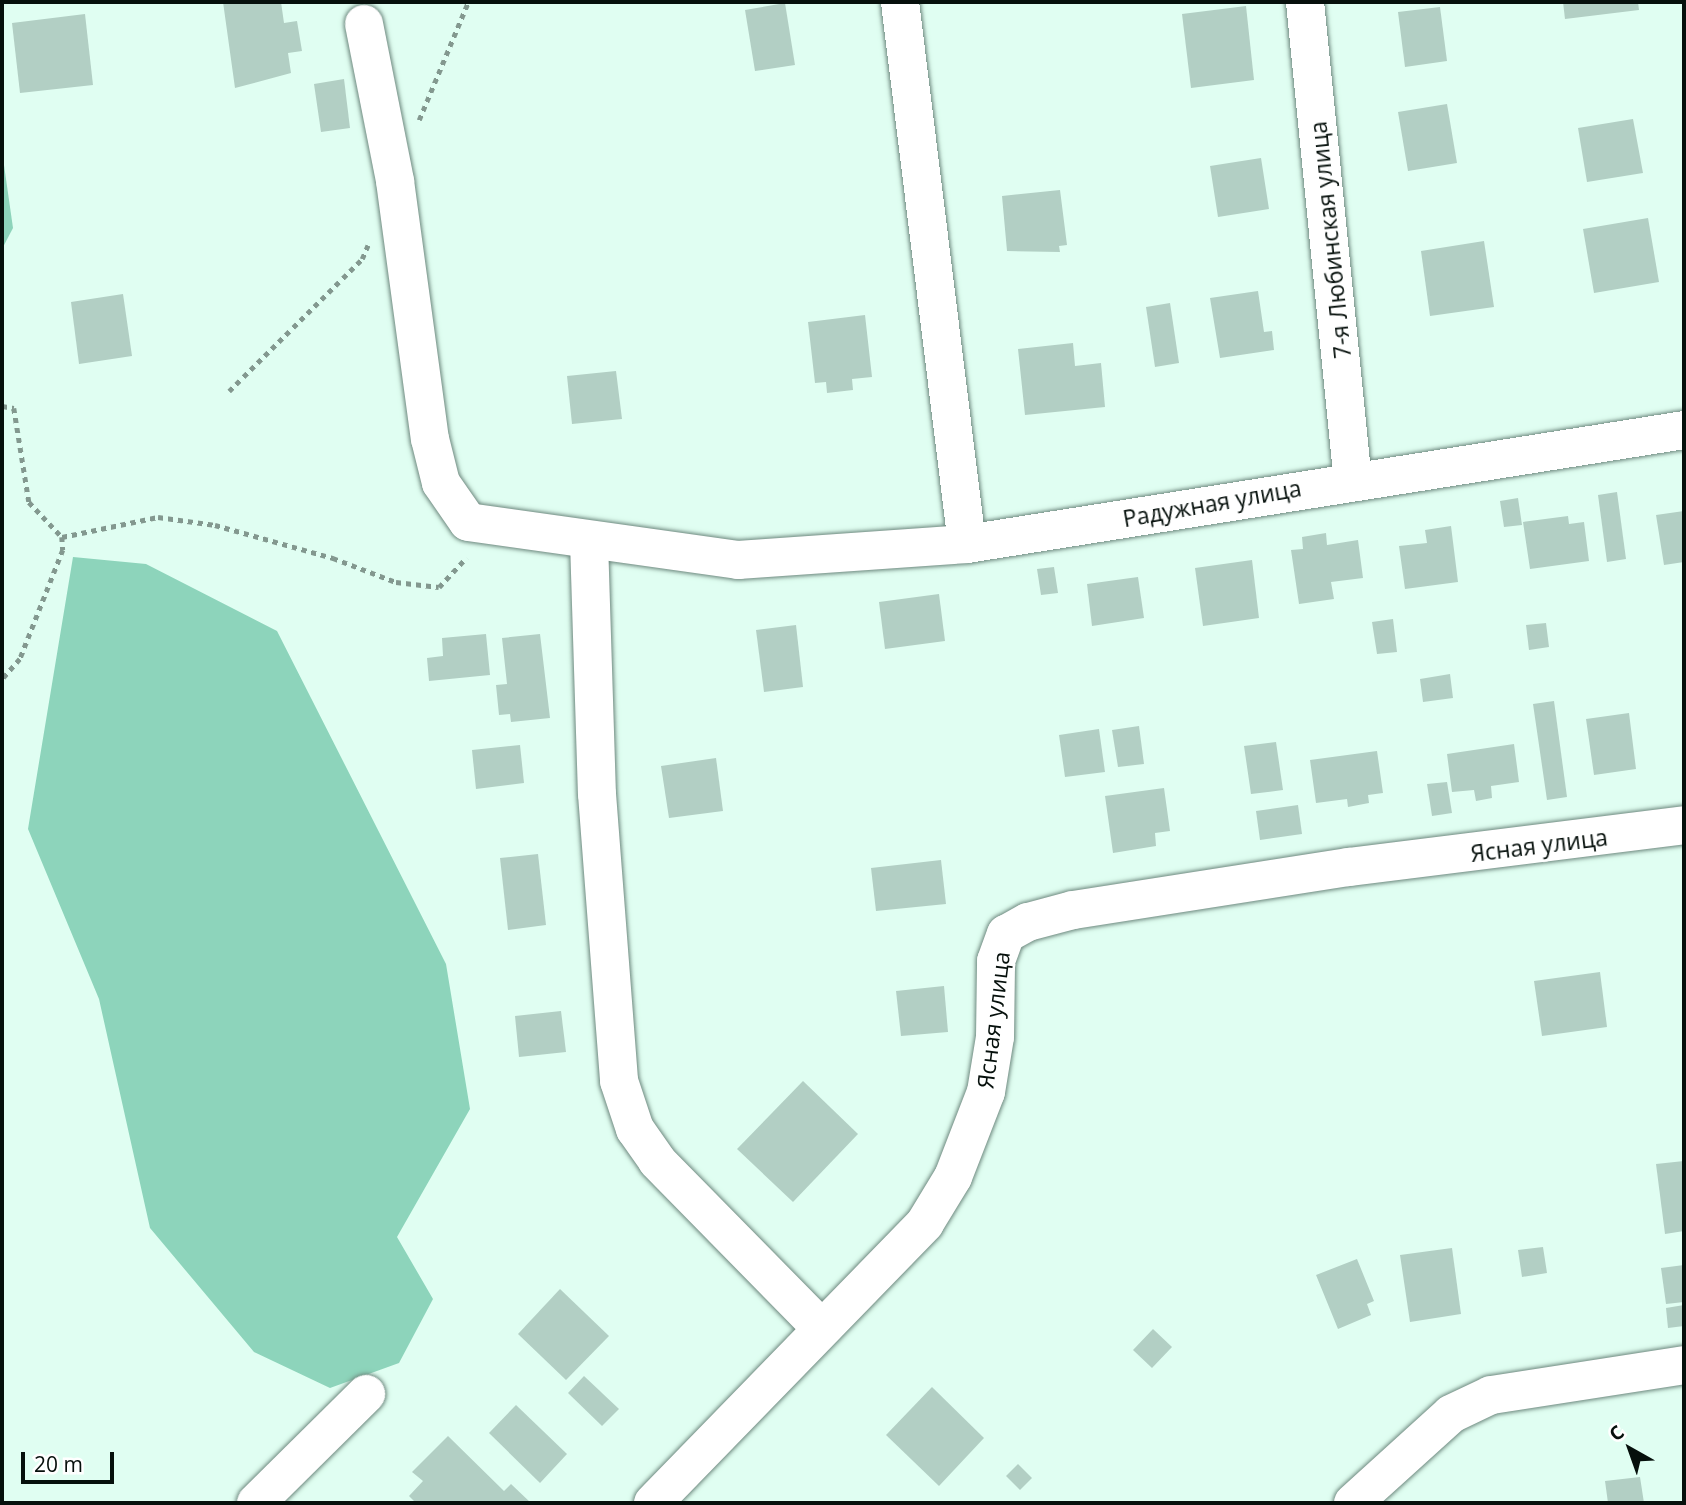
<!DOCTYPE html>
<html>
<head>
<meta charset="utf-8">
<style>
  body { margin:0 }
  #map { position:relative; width:1686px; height:1505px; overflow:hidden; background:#e0fef2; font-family:"Open Sans",sans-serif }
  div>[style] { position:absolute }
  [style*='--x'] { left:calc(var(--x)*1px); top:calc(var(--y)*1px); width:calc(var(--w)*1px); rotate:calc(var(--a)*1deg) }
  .forest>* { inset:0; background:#8dd4bb }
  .building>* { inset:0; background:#b2cfc4 }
  .path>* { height:4.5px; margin-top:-2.25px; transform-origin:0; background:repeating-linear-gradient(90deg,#83988f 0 5px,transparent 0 10px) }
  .roads { filter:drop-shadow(0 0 2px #6e897f) drop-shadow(0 0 2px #6e897f) }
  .minor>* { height:38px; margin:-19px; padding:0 19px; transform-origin:19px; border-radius:19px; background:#fff }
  span { translate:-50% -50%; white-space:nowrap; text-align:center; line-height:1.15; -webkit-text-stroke:5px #fff; paint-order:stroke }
  .street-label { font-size:23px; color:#06100c }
  .frame { position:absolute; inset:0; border:4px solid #06100c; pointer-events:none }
  .north { position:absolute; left:1595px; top:1414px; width:70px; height:70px; -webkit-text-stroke:5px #fff; paint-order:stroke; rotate:320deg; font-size:19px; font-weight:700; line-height:28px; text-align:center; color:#06100c }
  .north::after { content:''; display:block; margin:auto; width:24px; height:32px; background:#06100c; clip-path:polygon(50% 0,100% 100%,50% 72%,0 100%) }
  .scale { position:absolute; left:21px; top:1452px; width:93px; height:32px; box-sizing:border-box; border:4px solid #06100c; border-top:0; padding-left:9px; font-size:21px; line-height:24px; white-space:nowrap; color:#06100c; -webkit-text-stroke:5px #fff; paint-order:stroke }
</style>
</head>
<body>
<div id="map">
  <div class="forest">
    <div style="clip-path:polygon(2px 151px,13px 228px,2px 249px)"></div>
    <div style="clip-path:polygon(73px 557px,146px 564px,277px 631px,446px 964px,470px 1109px,397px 1237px,433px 1299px,399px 1363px,330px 1388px,254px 1352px,150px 1228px,99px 999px,28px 829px)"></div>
  </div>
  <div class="building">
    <div style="clip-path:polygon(223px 2px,281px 2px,284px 23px,297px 21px,302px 51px,288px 53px,291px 73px,235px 88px)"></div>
    <div style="clip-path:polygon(1563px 2px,1638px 2px,1639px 10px,1565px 19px)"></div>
    <div style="clip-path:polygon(785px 3px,795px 65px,755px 71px,745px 10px)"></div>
    <div style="clip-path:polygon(1246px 6px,1254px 80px,1191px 88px,1182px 14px)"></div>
    <div style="clip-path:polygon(1440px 7px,1447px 61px,1405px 67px,1398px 12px)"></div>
    <div style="clip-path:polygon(85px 14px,93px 85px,20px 93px,12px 23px)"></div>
    <div style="clip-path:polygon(344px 79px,350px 128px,321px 132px,314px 84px)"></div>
    <div style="clip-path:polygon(1447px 104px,1457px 163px,1408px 171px,1398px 112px)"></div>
    <div style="clip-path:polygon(1633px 119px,1643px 173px,1587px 182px,1578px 128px)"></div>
    <div style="clip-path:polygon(1261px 158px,1269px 209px,1218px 217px,1210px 166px)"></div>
    <div style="clip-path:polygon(1060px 190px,1067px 245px,1059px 246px,1060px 252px,1007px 251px,1002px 196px)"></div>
    <div style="clip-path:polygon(1648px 218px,1659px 282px,1594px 293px,1583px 229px)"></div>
    <div style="clip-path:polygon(1484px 241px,1494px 307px,1430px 316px,1421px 251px)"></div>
    <div style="clip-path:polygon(1258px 291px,1264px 332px,1272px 331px,1274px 350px,1220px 358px,1210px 298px)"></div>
    <div style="clip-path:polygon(123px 294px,132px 356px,79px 364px,71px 302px)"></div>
    <div style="clip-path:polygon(1170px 303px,1179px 363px,1155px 367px,1146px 307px)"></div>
    <div style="clip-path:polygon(865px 315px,872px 377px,852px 379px,853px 390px,827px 393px,826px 382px,815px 383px,808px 322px)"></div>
    <div style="clip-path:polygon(1073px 343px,1075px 366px,1101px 363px,1105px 407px,1025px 415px,1018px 349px)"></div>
    <div style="clip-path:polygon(616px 371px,622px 419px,572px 424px,567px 376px)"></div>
    <div style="clip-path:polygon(1617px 492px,1626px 559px,1607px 562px,1598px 495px)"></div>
    <div style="clip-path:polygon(1518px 498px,1522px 525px,1504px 527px,1500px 501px)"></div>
    <div style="clip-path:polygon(1684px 511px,1684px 562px,1664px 565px,1656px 515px)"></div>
    <div style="clip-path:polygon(1568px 516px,1569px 524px,1584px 522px,1589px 561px,1530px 569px,1523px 522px)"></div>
    <div style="clip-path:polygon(1451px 526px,1458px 582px,1405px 589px,1399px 546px,1427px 543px,1425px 530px)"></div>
    <div style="clip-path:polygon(1326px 533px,1327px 545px,1358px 540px,1363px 578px,1331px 582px,1334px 599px,1299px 604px,1291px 550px,1303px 549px,1302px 537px)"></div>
    <div style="clip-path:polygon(1252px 560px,1259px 618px,1203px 626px,1195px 568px)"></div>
    <div style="clip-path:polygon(1054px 567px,1058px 593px,1041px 595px,1037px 569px)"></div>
    <div style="clip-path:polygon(1138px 577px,1144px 618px,1092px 626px,1087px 584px)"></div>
    <div style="clip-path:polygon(939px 594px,945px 641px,885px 649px,879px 602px)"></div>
    <div style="clip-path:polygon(1393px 619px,1397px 652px,1377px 654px,1372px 622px)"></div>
    <div style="clip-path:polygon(1546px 623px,1549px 647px,1529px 650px,1526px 625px)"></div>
    <div style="clip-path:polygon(796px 625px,803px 687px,764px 692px,756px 630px)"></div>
    <div style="clip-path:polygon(486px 634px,490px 675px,429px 681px,427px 658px,443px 656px,442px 638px)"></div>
    <div style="clip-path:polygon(540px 634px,550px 718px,511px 722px,510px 714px,499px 715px,496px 685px,507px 684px,502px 638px)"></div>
    <div style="clip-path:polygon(1450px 674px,1453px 698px,1423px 702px,1420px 679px)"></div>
    <div style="clip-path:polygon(1554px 701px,1567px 797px,1547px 800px,1533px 704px)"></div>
    <div style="clip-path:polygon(1629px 713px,1636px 769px,1594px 775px,1586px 719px)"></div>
    <div style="clip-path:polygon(1139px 726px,1144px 764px,1118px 767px,1112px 730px)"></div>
    <div style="clip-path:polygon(1099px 729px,1105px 772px,1065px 777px,1059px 735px)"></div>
    <div style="clip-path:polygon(1276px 742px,1283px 790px,1251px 794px,1244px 746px)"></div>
    <div style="clip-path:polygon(1514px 744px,1519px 782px,1491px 786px,1492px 798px,1476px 801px,1474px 790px,1452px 792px,1447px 754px)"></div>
    <div style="clip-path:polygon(520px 745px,524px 783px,476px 789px,472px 750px)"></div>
    <div style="clip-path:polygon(1377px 751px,1383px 793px,1368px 795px,1369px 803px,1348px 807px,1347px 799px,1316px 803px,1310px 760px)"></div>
    <div style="clip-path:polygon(716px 758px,723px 811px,669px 818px,661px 766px)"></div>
    <div style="clip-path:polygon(1447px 782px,1452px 813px,1432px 816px,1427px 784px)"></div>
    <div style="clip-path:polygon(1164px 788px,1170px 831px,1155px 833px,1156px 846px,1113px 853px,1105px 796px)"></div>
    <div style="clip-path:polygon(1298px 805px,1302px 834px,1260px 840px,1256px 811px)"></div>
    <div style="clip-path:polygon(538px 854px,546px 925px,508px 930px,500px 858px)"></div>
    <div style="clip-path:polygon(941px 860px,946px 904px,876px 911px,871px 868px)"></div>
    <div style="clip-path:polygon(1600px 972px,1607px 1027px,1542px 1036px,1534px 981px)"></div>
    <div style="clip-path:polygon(944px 986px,948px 1032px,901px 1036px,896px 991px)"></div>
    <div style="clip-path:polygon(561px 1011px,566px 1052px,519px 1057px,515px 1016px)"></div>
    <div style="clip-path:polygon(803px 1081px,858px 1134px,793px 1202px,737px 1149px)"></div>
    <div style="clip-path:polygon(1684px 1161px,1684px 1231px,1665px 1234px,1656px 1164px)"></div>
    <div style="clip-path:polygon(1543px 1247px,1547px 1273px,1522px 1277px,1518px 1250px)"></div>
    <div style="clip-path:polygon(1452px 1248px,1461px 1314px,1410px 1322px,1400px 1255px)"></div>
    <div style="clip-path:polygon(1357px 1259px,1374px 1301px,1367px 1304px,1371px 1315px,1338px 1329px,1316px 1275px)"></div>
    <div style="clip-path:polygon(1684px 1265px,1684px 1302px,1666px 1304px,1661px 1268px)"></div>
    <div style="clip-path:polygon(560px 1289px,609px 1336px,566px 1380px,518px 1334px)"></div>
    <div style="clip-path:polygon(1684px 1305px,1684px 1326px,1668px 1328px,1666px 1308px)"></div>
    <div style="clip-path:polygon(1153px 1329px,1172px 1347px,1152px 1368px,1133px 1350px)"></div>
    <div style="clip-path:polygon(584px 1376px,619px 1409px,602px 1426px,568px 1393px)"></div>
    <div style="clip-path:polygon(932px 1387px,984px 1438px,939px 1486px,886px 1435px)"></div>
    <div style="clip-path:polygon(516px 1405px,567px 1454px,540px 1483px,489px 1433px)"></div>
    <div style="clip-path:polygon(448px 1436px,504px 1491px,511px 1484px,531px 1503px,416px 1503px,409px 1496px,423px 1481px,412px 1472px)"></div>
    <div style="clip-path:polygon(1018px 1464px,1032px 1478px,1020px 1490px,1006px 1476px)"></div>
    <div style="clip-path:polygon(1640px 1477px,1644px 1503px,1608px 1503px,1605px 1481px)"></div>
  </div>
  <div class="path">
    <div style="--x:419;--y:120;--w:128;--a:-67.4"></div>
    <div style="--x:229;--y:391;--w:187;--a:-44.8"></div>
    <div style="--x:362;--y:259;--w:15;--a:-67"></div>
    <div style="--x:2;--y:406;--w:12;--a:9"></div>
    <div style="--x:14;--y:408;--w:95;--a:80.9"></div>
    <div style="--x:29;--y:502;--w:48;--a:46.7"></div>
    <div style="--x:62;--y:537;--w:13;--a:86"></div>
    <div style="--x:63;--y:550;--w:117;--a:111.5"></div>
    <div style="--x:20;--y:659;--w:28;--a:131"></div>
    <div style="--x:62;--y:537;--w:98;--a:-11.8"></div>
    <div style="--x:158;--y:517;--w:58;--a:8"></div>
    <div style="--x:215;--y:525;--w:123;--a:15.6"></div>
    <div style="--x:333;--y:558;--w:67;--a:20.9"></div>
    <div style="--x:396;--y:582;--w:43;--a:6.6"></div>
    <div style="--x:439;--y:587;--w:40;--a:-47"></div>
  </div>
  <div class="roads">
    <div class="minor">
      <div style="--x:900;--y:2;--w:546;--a:82.95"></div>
      <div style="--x:1305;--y:2;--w:479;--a:84.3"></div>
      <div style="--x:364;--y:24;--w:160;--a:78.8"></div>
      <div style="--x:395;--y:181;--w:260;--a:82.3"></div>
      <div style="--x:430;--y:439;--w:45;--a:76"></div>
      <div style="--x:441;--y:483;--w:47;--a:55.3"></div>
      <div style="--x:468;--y:522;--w:273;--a:8"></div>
      <div style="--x:738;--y:560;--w:230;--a:-4"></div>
      <div style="--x:967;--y:544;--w:726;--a:-9.03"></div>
      <div style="--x:589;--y:541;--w:253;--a:88.2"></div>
      <div style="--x:597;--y:794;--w:288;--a:85.6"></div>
      <div style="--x:619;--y:1081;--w:51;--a:71.6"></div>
      <div style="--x:635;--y:1129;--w:39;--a:55"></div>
      <div style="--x:657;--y:1161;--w:235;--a:45.5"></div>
      <div style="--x:256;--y:1503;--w:155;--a:-44.7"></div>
      <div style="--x:653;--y:1503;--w:390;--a:-45.8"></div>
      <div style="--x:925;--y:1223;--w:54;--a:-58.7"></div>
      <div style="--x:953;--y:1177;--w:91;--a:-68.8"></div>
      <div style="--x:986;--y:1092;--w:56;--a:-80.7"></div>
      <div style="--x:995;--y:1037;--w:76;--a:-89.2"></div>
      <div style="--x:996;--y:961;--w:29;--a:-70"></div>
      <div style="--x:1006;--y:934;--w:25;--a:-29"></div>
      <div style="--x:1028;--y:922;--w:47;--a:-14.9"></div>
      <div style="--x:1073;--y:910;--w:279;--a:-8.9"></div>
      <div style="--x:1349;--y:867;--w:338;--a:-7.1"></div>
      <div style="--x:1353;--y:1503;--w:132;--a:-42.2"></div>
      <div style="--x:1451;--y:1414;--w:44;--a:-25.4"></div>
      <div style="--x:1491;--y:1395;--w:195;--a:-8.8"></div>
    </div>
  </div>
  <div class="street-label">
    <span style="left:1330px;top:240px;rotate:-96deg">7-я Любинская улица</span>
    <span style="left:1212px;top:503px;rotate:-10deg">Радужная улица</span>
    <span style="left:1539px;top:845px;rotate:-7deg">Ясная улица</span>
    <span style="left:993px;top:1020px;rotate:-83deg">Ясная улица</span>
  </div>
  <div class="frame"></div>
  <div class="north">С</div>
  <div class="scale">20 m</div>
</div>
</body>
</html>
